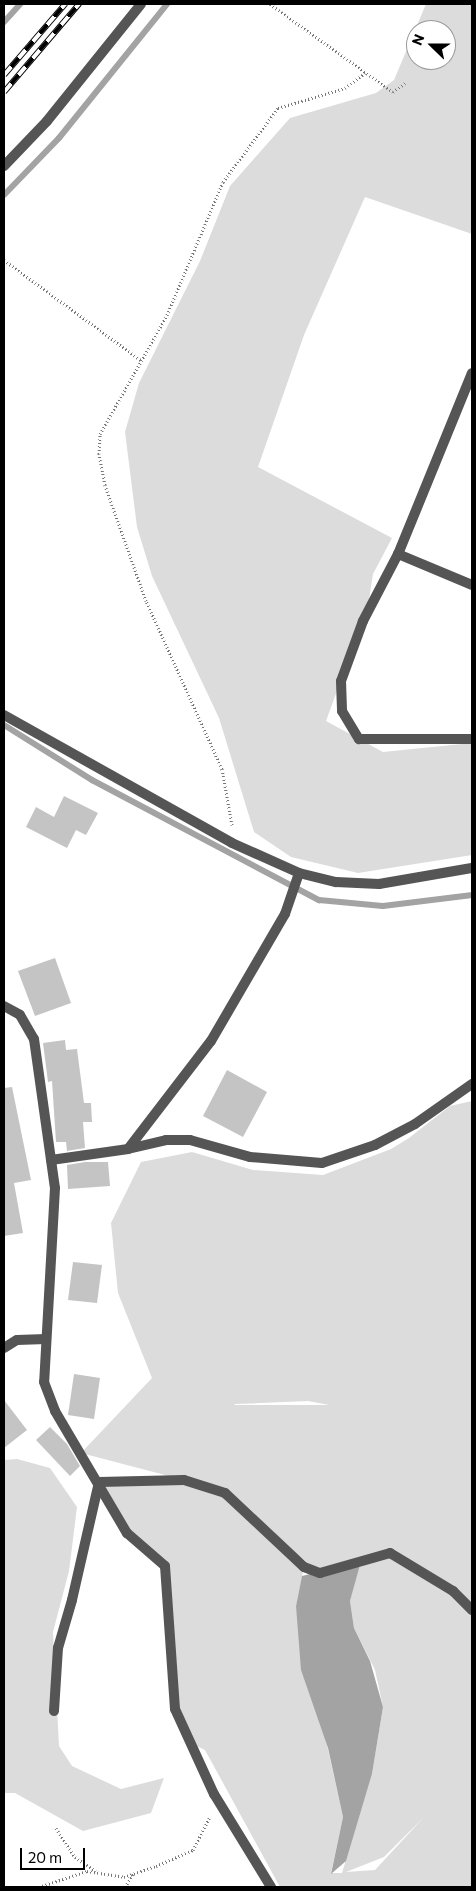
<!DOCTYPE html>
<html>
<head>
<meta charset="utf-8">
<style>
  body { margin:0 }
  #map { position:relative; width:476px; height:1891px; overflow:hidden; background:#fff; font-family:Commissioner,sans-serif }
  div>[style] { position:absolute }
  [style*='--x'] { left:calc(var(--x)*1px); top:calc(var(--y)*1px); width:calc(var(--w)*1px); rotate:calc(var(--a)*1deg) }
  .green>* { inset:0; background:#dcdcdc }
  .water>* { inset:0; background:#a3a3a3 }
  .stream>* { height:6px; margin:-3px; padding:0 3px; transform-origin:3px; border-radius:3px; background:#a3a3a3 }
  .building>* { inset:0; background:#c4c4c4 }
  .path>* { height:3px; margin-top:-1.5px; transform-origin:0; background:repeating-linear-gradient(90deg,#777 0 1px,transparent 0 3.5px) }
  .lane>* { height:10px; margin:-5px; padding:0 5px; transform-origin:5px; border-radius:5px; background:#555 }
  .street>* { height:10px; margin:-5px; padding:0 5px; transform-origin:5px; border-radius:5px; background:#555 }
  .rail>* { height:5.5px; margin-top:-2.75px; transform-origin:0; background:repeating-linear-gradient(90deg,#fff 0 11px,#000 0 22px); box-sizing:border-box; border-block:1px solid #000 }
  span { translate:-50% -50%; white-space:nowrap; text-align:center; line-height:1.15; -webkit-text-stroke:4.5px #fff; paint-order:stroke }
  .frame { position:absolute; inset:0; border:5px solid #000; pointer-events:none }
  .north { position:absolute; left:406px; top:20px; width:50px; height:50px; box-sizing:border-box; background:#fff; border:1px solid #999; border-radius:50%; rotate:292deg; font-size:14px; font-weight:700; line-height:20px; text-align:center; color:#000 }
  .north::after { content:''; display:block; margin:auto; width:18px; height:22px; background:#000; clip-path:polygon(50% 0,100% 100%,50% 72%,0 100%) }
  .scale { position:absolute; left:20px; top:1848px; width:65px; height:22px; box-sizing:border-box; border:2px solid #000; border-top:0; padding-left:6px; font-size:15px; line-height:18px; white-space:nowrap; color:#000; -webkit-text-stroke:4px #fff; paint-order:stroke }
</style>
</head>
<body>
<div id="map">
  <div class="green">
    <div style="clip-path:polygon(evenodd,426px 4px,472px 4px,472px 234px,365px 197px,304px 335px,258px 467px,392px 538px,373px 574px,368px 606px,326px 721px,383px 752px,472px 743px,472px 855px,358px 873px,291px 857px,254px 832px,219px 718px,152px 576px,137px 527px,125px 432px,139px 383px,200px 261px,230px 186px,290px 118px,376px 93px,394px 80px,426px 4px,416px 30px,446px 30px,446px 60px,416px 60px,416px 30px)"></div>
    <div style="clip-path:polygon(evenodd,472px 1101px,472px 1887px,280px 1887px,205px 1750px,190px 1743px,182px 1724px,172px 1673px,165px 1566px,132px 1537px,99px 1482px,169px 1480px,227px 1499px,184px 1480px,81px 1453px,152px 1378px,118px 1293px,111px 1223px,141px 1162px,192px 1152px,253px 1170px,323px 1175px,391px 1149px,409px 1138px,450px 1106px,472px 1101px,308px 1401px,329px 1405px,234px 1405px,235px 1404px,308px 1401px,472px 1101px,244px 1510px,320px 1573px,360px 1561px,350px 1601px,354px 1628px,375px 1670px,383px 1707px,372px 1774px,342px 1873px,331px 1873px,343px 1817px,296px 1606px,304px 1567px,244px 1510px,472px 1101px,424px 1817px,375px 1870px,346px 1872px,384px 1857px,424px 1817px)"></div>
    <div style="clip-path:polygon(17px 1459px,50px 1468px,77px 1507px,69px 1571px,53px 1632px,59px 1746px,72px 1766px,121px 1789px,164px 1778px,151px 1813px,83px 1831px,15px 1793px,4px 1793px,4px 1460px)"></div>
  </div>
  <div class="water">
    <div style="clip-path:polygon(361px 1561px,350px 1601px,354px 1628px,370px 1661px,383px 1707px,372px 1774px,346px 1861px,331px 1874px,343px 1817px,328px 1748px,301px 1670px,296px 1606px,302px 1576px)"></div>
  </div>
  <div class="stream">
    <div style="--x:4;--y:22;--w:24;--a:-48"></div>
    <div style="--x:4;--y:195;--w:79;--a:-46"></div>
    <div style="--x:59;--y:138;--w:172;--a:-51.1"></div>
    <div style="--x:4;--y:725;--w:104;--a:32"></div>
    <div style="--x:92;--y:780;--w:257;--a:27.9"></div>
    <div style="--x:319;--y:900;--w:64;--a:5.4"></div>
    <div style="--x:383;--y:906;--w:90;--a:-7"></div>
  </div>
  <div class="building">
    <div style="clip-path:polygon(64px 796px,98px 813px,86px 835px,76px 830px,67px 848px,26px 827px,36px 807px,54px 817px)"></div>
    <div style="clip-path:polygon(55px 958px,71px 1003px,35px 1016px,18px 971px)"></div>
    <div style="clip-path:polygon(65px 1040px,66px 1050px,77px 1049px,84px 1103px,91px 1103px,92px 1122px,83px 1122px,85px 1148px,67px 1151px,66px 1142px,56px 1142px,52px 1081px,48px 1082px,43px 1043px)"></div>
    <div style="clip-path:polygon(227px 1070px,267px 1092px,243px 1137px,203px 1116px)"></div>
    <div style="clip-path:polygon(12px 1087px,31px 1180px,14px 1183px,23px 1233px,4px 1236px,4px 1088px)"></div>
    <div style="clip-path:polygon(85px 1162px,108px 1162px,110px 1186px,68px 1189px,67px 1165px)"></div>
    <div style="clip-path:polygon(73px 1262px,102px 1265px,97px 1303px,68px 1300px)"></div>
    <div style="clip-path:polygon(74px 1374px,100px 1378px,94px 1419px,68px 1415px)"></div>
    <div style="clip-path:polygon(4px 1400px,27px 1430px,4px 1448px)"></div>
    <div style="clip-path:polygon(50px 1427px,67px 1444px,80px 1466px,70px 1476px,36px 1440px)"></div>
  </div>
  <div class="path">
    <div style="--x:270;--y:4;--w:151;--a:35.6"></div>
    <div style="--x:393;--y:92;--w:15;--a:-37"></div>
    <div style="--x:4;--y:260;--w:171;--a:36.2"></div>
    <div style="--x:232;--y:825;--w:57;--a:-100.1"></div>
    <div style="--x:222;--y:769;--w:184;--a:-114.3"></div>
    <div style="--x:146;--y:601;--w:123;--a:-109.5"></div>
    <div style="--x:105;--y:485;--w:32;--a:-101"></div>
    <div style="--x:99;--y:454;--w:20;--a:-87"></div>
    <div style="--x:100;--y:434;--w:137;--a:-60.6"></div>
    <div style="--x:167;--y:315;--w:144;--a:-67.2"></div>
    <div style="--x:223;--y:182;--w:92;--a:-53.4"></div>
    <div style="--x:278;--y:108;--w:70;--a:-16.6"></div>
    <div style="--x:345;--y:88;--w:25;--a:-37"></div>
    <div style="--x:56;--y:1828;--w:35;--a:57"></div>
    <div style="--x:75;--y:1857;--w:25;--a:34"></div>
    <div style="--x:39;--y:1887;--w:51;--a:-18.4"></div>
    <div style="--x:87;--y:1871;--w:37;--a:9"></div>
    <div style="--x:124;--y:1877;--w:34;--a:-19"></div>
    <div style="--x:156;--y:1866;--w:40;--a:-23.4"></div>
    <div style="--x:193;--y:1850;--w:37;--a:-63"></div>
    <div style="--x:125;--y:1887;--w:17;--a:-57"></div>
  </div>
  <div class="lane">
    <div style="--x:398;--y:554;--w:76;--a:117.6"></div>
    <div style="--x:363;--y:621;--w:64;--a:110.1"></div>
    <div style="--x:341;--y:681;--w:30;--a:88"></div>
    <div style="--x:342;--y:711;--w:33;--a:59"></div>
    <div style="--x:359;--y:739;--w:113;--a:0"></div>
    <div style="--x:4;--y:1348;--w:15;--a:-32"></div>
    <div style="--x:17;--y:1340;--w:29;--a:-2"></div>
    <div style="--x:54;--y:1711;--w:63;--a:-86.4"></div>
    <div style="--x:58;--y:1648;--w:50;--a:-73.7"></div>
    <div style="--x:72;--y:1600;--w:121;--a:-77.1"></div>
  </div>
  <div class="street">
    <div style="--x:4;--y:166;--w:62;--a:-46.3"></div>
    <div style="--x:47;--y:121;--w:150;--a:-51.2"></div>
    <div style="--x:472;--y:373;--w:196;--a:112.2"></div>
    <div style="--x:398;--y:554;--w:80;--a:22.7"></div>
    <div style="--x:4;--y:715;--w:261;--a:29.3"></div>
    <div style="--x:232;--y:843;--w:73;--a:24.1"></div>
    <div style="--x:299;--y:873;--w:38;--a:14"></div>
    <div style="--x:336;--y:882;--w:43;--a:2.7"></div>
    <div style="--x:379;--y:884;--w:94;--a:-9.8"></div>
    <div style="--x:4;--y:1006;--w:18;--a:29"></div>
    <div style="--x:20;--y:1015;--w:28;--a:60"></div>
    <div style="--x:34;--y:1039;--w:150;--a:82"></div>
    <div style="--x:55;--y:1188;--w:194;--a:93.2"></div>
    <div style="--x:44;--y:1382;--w:31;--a:69"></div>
    <div style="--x:55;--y:1411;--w:142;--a:59.5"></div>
    <div style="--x:127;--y:1533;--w:50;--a:41"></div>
    <div style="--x:165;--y:1566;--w:143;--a:86"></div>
    <div style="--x:175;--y:1709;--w:94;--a:65.4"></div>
    <div style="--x:214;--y:1794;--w:109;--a:58.5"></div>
    <div style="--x:128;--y:1149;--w:39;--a:-13"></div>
    <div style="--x:166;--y:1140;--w:24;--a:0"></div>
    <div style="--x:190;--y:1140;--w:62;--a:15.8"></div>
    <div style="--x:250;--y:1157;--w:72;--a:4.8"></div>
    <div style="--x:322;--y:1163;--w:56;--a:-18.8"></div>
    <div style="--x:375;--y:1145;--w:45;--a:-27.7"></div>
    <div style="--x:415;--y:1124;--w:70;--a:-35.1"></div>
    <div style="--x:51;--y:1160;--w:78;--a:-8.1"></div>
    <div style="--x:128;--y:1149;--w:136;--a:-52.5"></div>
    <div style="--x:211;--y:1041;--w:147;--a:-59.8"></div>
    <div style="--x:285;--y:914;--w:43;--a:-71.1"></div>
    <div style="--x:99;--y:1482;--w:85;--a:-1.3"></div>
    <div style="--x:184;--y:1480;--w:43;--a:17.6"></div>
    <div style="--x:225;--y:1493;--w:108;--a:43.1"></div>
    <div style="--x:304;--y:1567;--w:17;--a:21"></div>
    <div style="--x:320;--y:1573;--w:73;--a:-15.9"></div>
    <div style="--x:390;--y:1553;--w:74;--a:31.1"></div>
    <div style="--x:453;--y:1591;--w:27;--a:45"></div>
  </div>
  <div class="rail">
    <div style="--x:4;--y:75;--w:94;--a:-49.3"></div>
    <div style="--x:4;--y:92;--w:116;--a:-49.6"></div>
  </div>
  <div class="frame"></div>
  <div class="north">N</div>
  <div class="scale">20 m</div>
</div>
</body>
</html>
